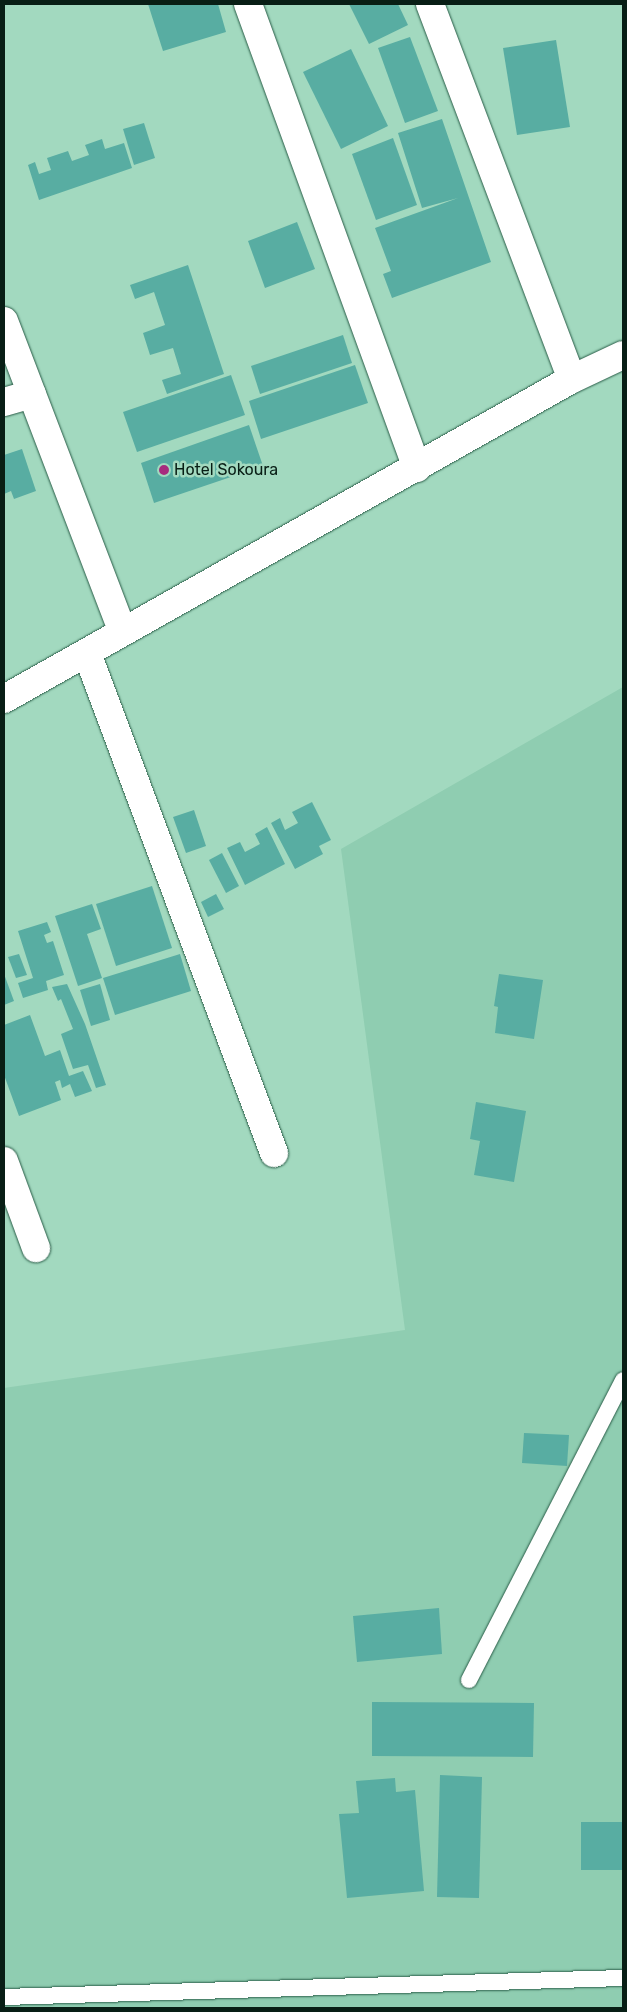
<!DOCTYPE html>
<html>
<head>
<meta charset="utf-8">
<style>
  body { margin:0 }
  #map { position:relative; width:627px; height:2012px; overflow:hidden; background:#a2d9bf; font-family:Rubik,sans-serif }
  div>[style] { position:absolute }
  [style*='--x'] { left:calc(var(--x)*1px); top:calc(var(--y)*1px); width:calc(var(--w)*1px); rotate:calc(var(--a)*1deg) }
  .built>* { inset:0; background:#8fcdb1 }
  .building>* { inset:0; background:#58ada2 }
  .roads { filter:drop-shadow(0 0 1px #295c47) drop-shadow(0 0 1px #295c47) }
  .service>* { height:16px; margin:-8px; padding:0 8px; transform-origin:8px; border-radius:8px; background:#fff }
  .minor>* { height:28px; margin:-14px; padding:0 14px; transform-origin:14px; border-radius:14px; background:#fff }
  .tertiary>* { height:28px; margin:-14px; padding:0 14px; transform-origin:14px; border-radius:14px; background:#fff }
  .dots>* { width:14px; height:14px; translate:-50% -50%; box-sizing:border-box; border:2px solid #a2d9bf; border-radius:50% }
  span { translate:-50% -50%; white-space:nowrap; text-align:center; line-height:1.15; -webkit-text-stroke:5px #a2d9bf; paint-order:stroke }
  .poi-label { font-size:16px; color:#081e15 }
  .left { translate:0 -50%; text-align:left }
  .frame { position:absolute; inset:0; border:5px solid #081e15; pointer-events:none }
</style>
</head>
<body>
<div id="map">
  <div class="built">
    <div style="clip-path:polygon(623px 687px,623px 2008px,4px 2008px,4px 1388px,405px 1330px,341px 849px)"></div>
  </div>
  <div class="building">
    <div style="clip-path:polygon(148px 4px,218px 4px,226px 32px,163px 51px)"></div>
    <div style="clip-path:polygon(349px 4px,398px 4px,408px 25px,369px 44px)"></div>
    <div style="clip-path:polygon(410px 37px,438px 111px,405px 123px,378px 48px)"></div>
    <div style="clip-path:polygon(556px 40px,570px 127px,517px 135px,503px 48px)"></div>
    <div style="clip-path:polygon(351px 49px,388px 126px,341px 149px,303px 72px)"></div>
    <div style="clip-path:polygon(442px 119px,491px 262px,392px 298px,383px 274px,391px 271px,375px 228px,458px 198px,422px 208px,398px 133px)"></div>
    <div style="clip-path:polygon(144px 123px,155px 158px,134px 165px,123px 129px)"></div>
    <div style="clip-path:polygon(393px 138px,417px 205px,376px 220px,352px 154px)"></div>
    <div style="clip-path:polygon(102px 139px,105px 149px,124px 143px,132px 168px,39px 200px,28px 165px,35px 162px,39px 174px,51px 170px,47px 158px,68px 151px,72px 161px,89px 155px,85px 145px)"></div>
    <div style="clip-path:polygon(297px 222px,315px 269px,265px 288px,248px 241px)"></div>
    <div style="clip-path:polygon(188px 265px,224px 374px,167px 394px,162px 380px,181px 374px,173px 348px,150px 355px,143px 333px,165px 325px,154px 292px,135px 299px,130px 285px)"></div>
    <div style="clip-path:polygon(343px 335px,352px 363px,260px 394px,251px 366px)"></div>
    <div style="clip-path:polygon(355px 365px,368px 403px,261px 439px,249px 401px)"></div>
    <div style="clip-path:polygon(231px 375px,245px 415px,137px 452px,123px 412px)"></div>
    <div style="clip-path:polygon(249px 425px,263px 466px,154px 503px,141px 463px)"></div>
    <div style="clip-path:polygon(22px 449px,36px 491px,14px 499px,11px 491px,4px 494px,4px 455px)"></div>
    <div style="clip-path:polygon(312px 802px,331px 840px,319px 846px,323px 854px,295px 869px,271px 823px,280px 818px,285px 830px,298px 823px,292px 812px)"></div>
    <div style="clip-path:polygon(194px 810px,206px 846px,186px 853px,173px 817px)"></div>
    <div style="clip-path:polygon(267px 827px,285px 864px,245px 885px,227px 848px,240px 842px,245px 852px,260px 844px,255px 834px)"></div>
    <div style="clip-path:polygon(222px 853px,239px 886px,226px 893px,209px 860px)"></div>
    <div style="clip-path:polygon(152px 886px,172px 948px,116px 966px,96px 904px)"></div>
    <div style="clip-path:polygon(216px 894px,224px 909px,208px 917px,201px 902px)"></div>
    <div style="clip-path:polygon(92px 904px,101px 929px,87px 934px,102px 978px,78px 986px,55px 916px)"></div>
    <div style="clip-path:polygon(47px 922px,51px 932px,44px 935px,47px 943px,53px 941px,64px 975px,46px 981px,48px 990px,23px 998px,18px 983px,33px 978px,18px 931px)"></div>
    <div style="clip-path:polygon(19px 954px,27px 975px,16px 978px,8px 957px)"></div>
    <div style="clip-path:polygon(180px 954px,191px 991px,115px 1015px,103px 978px)"></div>
    <div style="clip-path:polygon(4px 974px,14px 1001px,4px 1005px)"></div>
    <div style="clip-path:polygon(499px 974px,543px 980px,534px 1039px,495px 1033px,498px 1007px,494px 1006px)"></div>
    <div style="clip-path:polygon(67px 984px,85px 1024px,106px 1085px,96px 1088px,88px 1065px,73px 1069px,61px 1034px,73px 1029px,61px 999px,58px 1001px,52px 987px)"></div>
    <div style="clip-path:polygon(100px 984px,110px 1020px,91px 1026px,80px 990px)"></div>
    <div style="clip-path:polygon(30px 1015px,45px 1056px,60px 1050px,69px 1076px,83px 1071px,92px 1091px,75px 1097px,70px 1084px,62px 1088px,60px 1080px,55px 1082px,61px 1100px,19px 1116px,4px 1075px,4px 1025px)"></div>
    <div style="clip-path:polygon(476px 1102px,526px 1111px,514px 1182px,474px 1175px,480px 1141px,470px 1139px)"></div>
    <div style="clip-path:polygon(524px 1433px,569px 1435px,567px 1466px,522px 1463px)"></div>
    <div style="clip-path:polygon(439px 1608px,442px 1654px,357px 1662px,353px 1616px)"></div>
    <div style="clip-path:polygon(372px 1702px,534px 1703px,533px 1757px,372px 1756px)"></div>
    <div style="clip-path:polygon(440px 1775px,482px 1777px,479px 1898px,437px 1897px)"></div>
    <div style="clip-path:polygon(395px 1778px,396px 1792px,415px 1790px,424px 1891px,347px 1898px,339px 1814px,359px 1813px,356px 1781px)"></div>
    <div style="clip-path:polygon(581px 1822px,623px 1822px,623px 1870px,581px 1870px)"></div>
  </div>
  <div class="roads">
    <div class="service">
      <div style="--x:469;--y:1680;--w:337;--a:-62.8"></div>
      <div style="--x:4;--y:1997;--w:619;--a:-1.76"></div>
    </div>
    <div class="minor">
      <div style="--x:248;--y:4;--w:494;--a:70"></div>
      <div style="--x:430;--y:4;--w:401;--a:69.3"></div>
      <div style="--x:4;--y:321;--w:331;--a:69.1"></div>
      <div style="--x:4;--y:402;--w:29;--a:-16"></div>
      <div style="--x:87;--y:653;--w:534;--a:69.49"></div>
      <div style="--x:4;--y:1161;--w:93;--a:69.8"></div>
    </div>
    <div class="tertiary">
      <div style="--x:4;--y:699;--w:652;--a:-29.4"></div>
      <div style="--x:572;--y:379;--w:56;--a:-25.2"></div>
    </div>
  </div>
  <div class="dots">
    <div style="left:164px;top:470px;background:#a72b7e"></div>
  </div>
  <div class="poi-label">
    <span class="left" style="left:174px;top:470px">Hotel Sokoura</span>
  </div>
  <div class="frame"></div>
</div>
</body>
</html>
